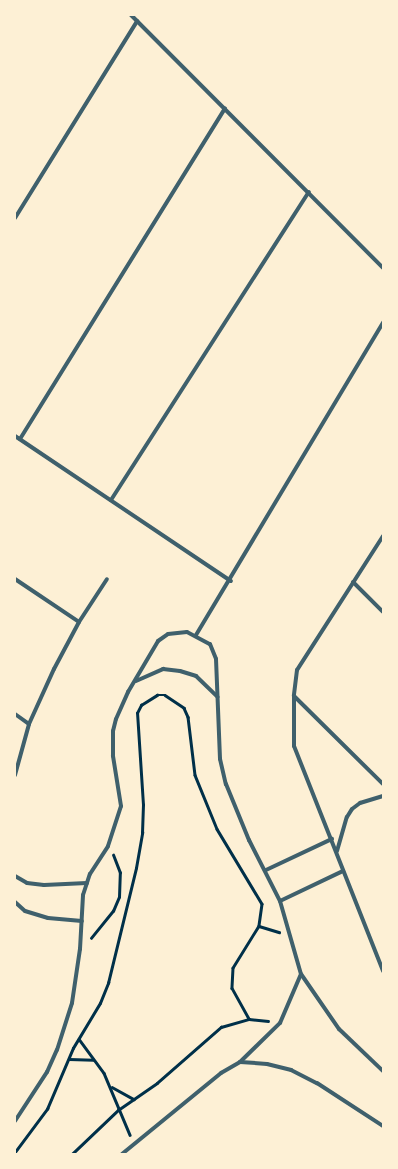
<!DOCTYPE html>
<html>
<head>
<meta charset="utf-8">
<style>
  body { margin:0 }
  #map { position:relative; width:398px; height:1169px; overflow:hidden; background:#fdf0d5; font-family:Overpass,sans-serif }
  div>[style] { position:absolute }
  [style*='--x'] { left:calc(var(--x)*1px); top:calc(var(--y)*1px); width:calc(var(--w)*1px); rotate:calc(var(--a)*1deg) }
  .path>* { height:2.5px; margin:-1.25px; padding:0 1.25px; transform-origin:1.25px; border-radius:1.25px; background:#003049 }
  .minor>* { height:4px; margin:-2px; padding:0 2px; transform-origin:2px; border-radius:2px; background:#3f606c }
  span { translate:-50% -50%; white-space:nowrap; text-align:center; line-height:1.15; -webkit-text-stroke:3px #fdf0d5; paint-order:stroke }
  .frame { position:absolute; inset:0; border:16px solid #fdf0d5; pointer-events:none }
</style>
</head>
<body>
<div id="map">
  <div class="path">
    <div style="--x:259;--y:926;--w:21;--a:17"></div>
    <div style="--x:91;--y:938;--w:35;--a:-51"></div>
    <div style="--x:113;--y:911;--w:15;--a:-67"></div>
    <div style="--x:119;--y:897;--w:24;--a:-88"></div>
    <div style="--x:120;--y:873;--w:19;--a:-111"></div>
    <div style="--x:79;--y:1039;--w:42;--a:53.7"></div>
    <div style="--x:104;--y:1073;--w:67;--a:67.2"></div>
    <div style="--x:69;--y:1059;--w:24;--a:2"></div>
    <div style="--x:112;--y:1087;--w:25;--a:29"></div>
    <div style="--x:15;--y:1152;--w:54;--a:-53.3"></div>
    <div style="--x:47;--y:1109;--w:66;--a:-66.9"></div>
    <div style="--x:73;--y:1048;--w:52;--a:-59"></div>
    <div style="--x:100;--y:1003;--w:22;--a:-68"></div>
    <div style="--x:108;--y:983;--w:118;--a:-76.3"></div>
    <div style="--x:136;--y:868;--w:36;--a:-80"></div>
    <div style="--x:142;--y:833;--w:28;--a:-88"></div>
    <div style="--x:143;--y:805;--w:92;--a:-93.7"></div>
    <div style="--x:137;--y:713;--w:9;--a:-63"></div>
    <div style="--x:141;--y:705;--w:19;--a:-32"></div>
    <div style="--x:157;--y:695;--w:8;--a:0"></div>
    <div style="--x:165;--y:695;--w:23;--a:34"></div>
    <div style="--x:184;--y:708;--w:10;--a:66"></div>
    <div style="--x:188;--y:717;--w:58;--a:83.1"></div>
    <div style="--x:195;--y:775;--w:58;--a:67.8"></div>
    <div style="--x:217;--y:829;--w:87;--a:59"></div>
    <div style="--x:262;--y:904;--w:22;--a:98"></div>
    <div style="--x:259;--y:926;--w:49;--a:121.8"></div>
    <div style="--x:233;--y:968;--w:20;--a:93"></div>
    <div style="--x:232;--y:988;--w:35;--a:61"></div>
    <div style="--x:72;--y:1154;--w:64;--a:-43.7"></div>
    <div style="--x:118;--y:1110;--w:47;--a:-34.7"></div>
    <div style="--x:157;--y:1083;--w:85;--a:-41.2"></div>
    <div style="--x:221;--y:1027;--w:29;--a:-16"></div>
    <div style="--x:249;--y:1019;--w:19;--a:6"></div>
  </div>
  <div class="minor">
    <div style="--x:131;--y:15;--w:357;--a:45.1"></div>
    <div style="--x:15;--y:218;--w:232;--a:-58.2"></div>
    <div style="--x:15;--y:436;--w:260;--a:33.9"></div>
    <div style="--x:20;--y:439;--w:389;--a:-58.2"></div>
    <div style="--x:111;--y:500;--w:366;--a:-57.3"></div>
    <div style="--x:383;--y:536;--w:159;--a:122.7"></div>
    <div style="--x:297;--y:670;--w:26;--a:97"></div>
    <div style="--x:294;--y:696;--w:50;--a:90"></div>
    <div style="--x:294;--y:746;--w:242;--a:68.4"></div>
    <div style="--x:15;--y:579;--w:77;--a:33.9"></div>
    <div style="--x:353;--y:582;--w:42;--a:45"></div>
    <div style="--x:196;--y:635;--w:364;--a:-59.1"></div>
    <div style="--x:136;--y:681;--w:30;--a:-24"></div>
    <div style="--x:163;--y:669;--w:17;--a:7"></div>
    <div style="--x:180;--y:671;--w:17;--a:17"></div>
    <div style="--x:196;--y:676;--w:30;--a:44"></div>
    <div style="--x:294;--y:696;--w:125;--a:44.7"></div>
    <div style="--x:15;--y:714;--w:17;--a:36"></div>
    <div style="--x:15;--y:775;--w:53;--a:-74.6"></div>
    <div style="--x:29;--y:724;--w:60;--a:-65.6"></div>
    <div style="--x:54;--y:669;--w:53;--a:-62"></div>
    <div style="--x:79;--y:622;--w:51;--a:-56.9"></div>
    <div style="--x:337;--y:851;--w:35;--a:-74"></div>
    <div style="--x:347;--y:817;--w:9;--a:-58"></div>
    <div style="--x:352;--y:809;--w:10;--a:-37"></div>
    <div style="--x:360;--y:803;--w:24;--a:-17"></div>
    <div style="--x:266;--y:870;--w:73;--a:-25.2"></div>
    <div style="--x:15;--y:876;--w:14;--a:30"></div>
    <div style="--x:27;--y:883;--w:17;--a:7"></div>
    <div style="--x:44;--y:885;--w:43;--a:-2.7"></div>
    <div style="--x:280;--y:901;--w:70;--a:-25.5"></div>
    <div style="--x:15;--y:902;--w:13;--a:42"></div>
    <div style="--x:25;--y:911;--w:24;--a:17"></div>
    <div style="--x:48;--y:918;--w:34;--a:5"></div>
    <div style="--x:240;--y:1062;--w:27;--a:4"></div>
    <div style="--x:267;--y:1064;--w:25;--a:14"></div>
    <div style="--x:291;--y:1070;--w:29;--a:27"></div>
    <div style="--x:317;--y:1083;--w:79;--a:33.1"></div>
    <div style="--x:15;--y:1121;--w:59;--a:-56.9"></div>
    <div style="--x:47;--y:1072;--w:24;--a:-66"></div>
    <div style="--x:57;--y:1050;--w:49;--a:-72.3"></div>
    <div style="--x:72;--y:1003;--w:55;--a:-81.6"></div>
    <div style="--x:80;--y:949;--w:54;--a:-86.8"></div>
    <div style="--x:83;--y:895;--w:22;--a:-72"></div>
    <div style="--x:90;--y:874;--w:33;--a:-57"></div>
    <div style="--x:108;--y:846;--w:42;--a:-72"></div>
    <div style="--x:121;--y:806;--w:51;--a:-99.1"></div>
    <div style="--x:113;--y:756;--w:25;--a:-90"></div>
    <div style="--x:113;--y:731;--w:12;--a:-76"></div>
    <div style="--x:116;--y:719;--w:30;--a:-66"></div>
    <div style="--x:128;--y:692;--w:59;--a:-59.5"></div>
    <div style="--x:158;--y:641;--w:12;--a:-35"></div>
    <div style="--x:168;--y:634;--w:19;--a:-6"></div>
    <div style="--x:187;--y:632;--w:26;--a:28"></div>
    <div style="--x:210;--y:644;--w:16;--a:68"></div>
    <div style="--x:216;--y:659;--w:100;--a:87.7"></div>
    <div style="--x:220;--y:759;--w:26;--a:77"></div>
    <div style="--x:226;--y:784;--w:61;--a:67.7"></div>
    <div style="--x:249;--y:840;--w:68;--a:63.1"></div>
    <div style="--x:280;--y:901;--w:76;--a:74"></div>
    <div style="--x:301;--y:974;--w:67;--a:55.4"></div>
    <div style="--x:339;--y:1029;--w:61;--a:43.7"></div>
    <div style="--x:122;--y:1154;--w:128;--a:-39.3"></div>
    <div style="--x:221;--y:1073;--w:22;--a:-30"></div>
    <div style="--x:240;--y:1062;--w:56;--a:-44.3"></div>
    <div style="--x:280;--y:1023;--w:53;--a:-66.8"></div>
  </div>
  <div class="frame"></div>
</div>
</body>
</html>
